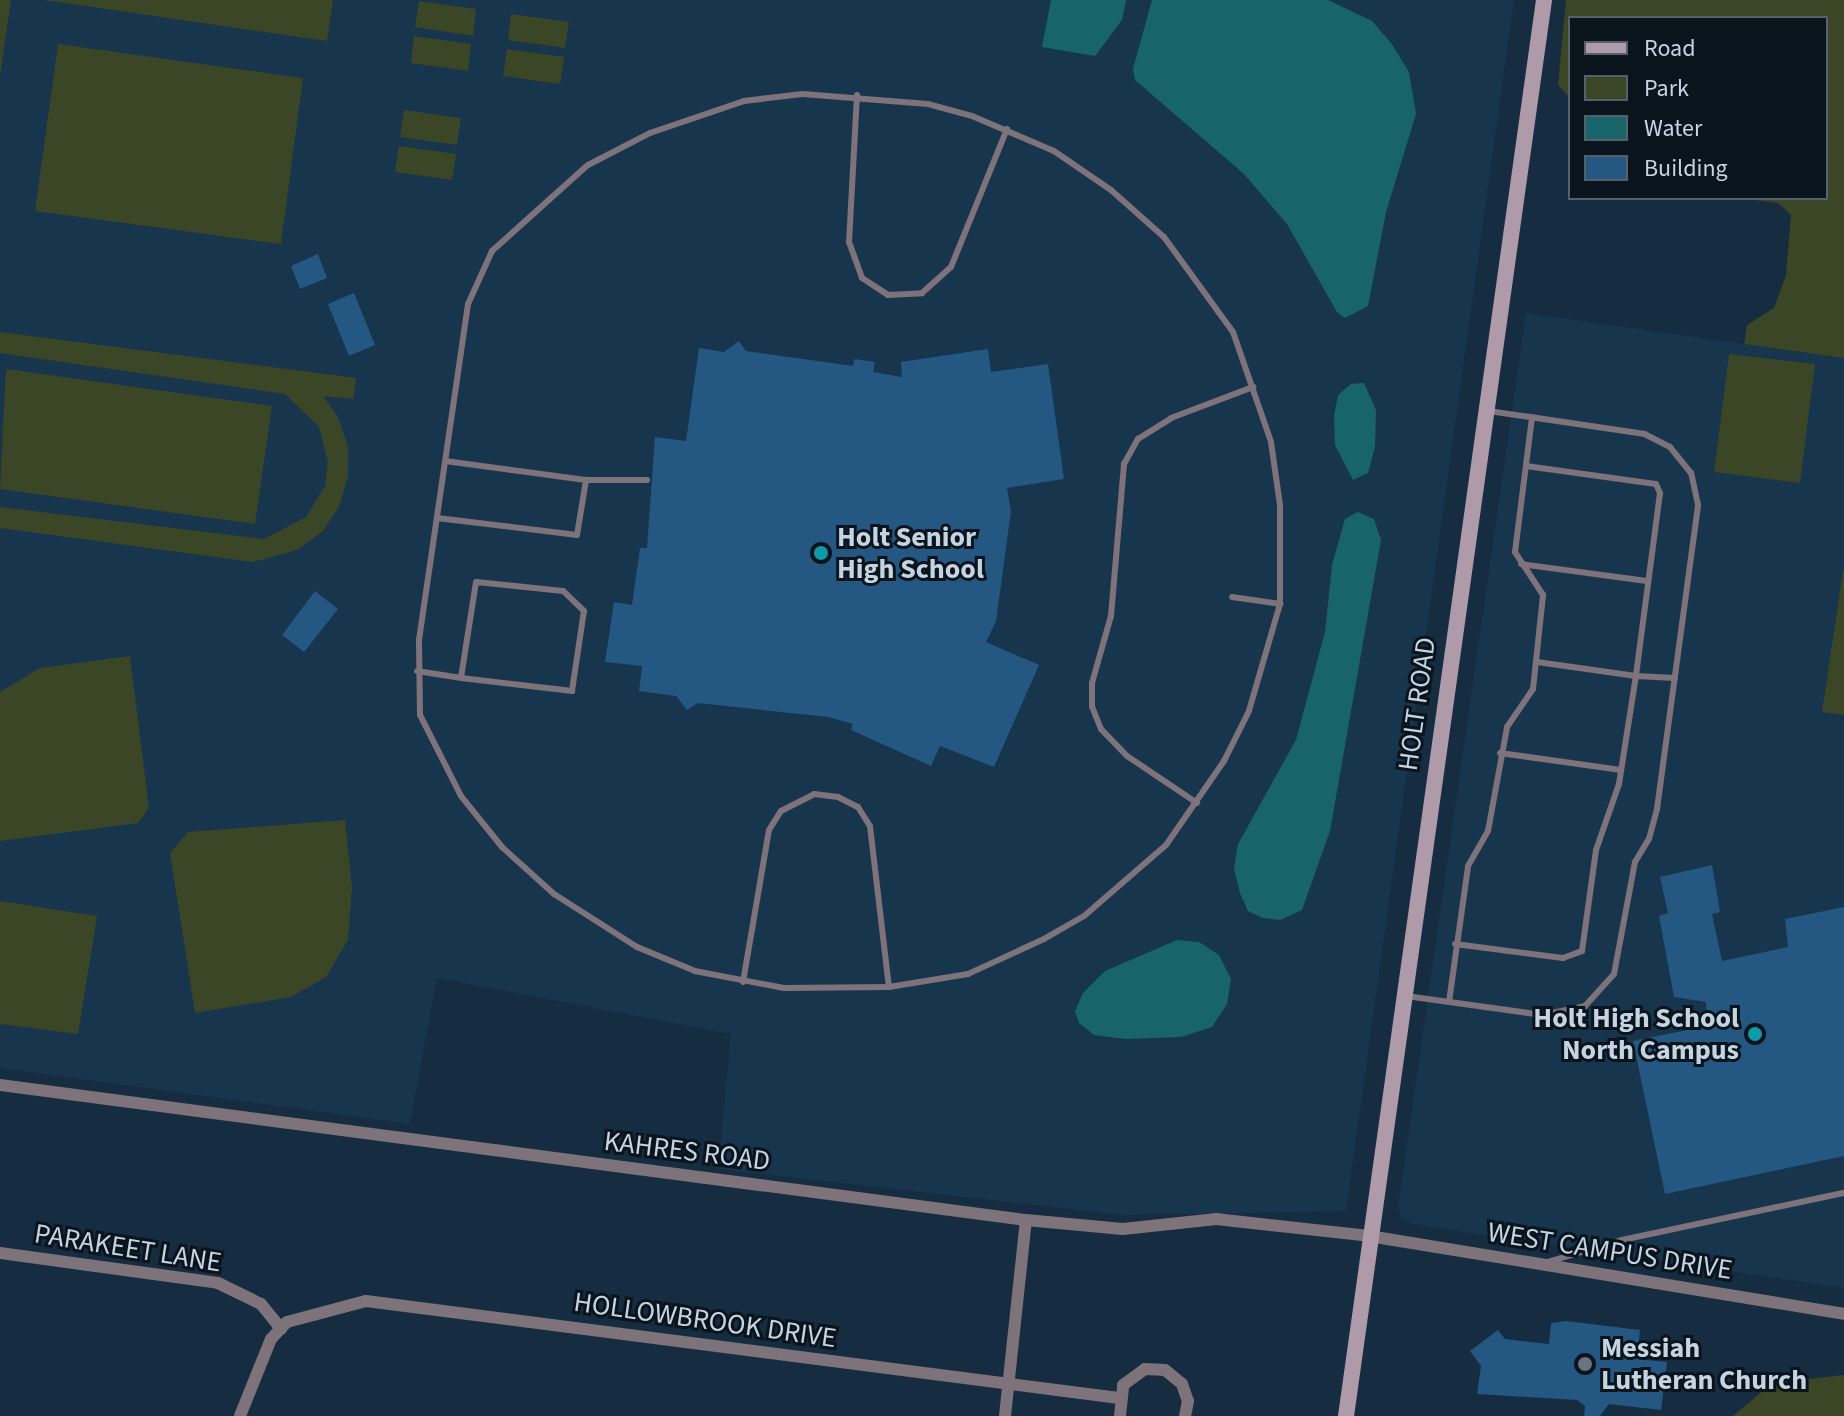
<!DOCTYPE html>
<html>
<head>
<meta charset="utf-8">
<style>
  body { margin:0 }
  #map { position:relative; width:1844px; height:1416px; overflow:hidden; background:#162c40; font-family:"Source Sans 3",sans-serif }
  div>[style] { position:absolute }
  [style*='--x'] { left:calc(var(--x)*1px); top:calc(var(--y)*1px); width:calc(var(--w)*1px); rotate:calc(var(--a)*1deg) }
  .built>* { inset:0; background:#18354e }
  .green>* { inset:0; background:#3a4625 }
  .water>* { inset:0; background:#17656a }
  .building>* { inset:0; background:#245782 }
  .service>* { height:6px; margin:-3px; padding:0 3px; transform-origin:3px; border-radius:3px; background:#7e727b }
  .minor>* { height:12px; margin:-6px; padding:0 6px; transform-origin:6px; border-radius:6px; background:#7e727b }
  .secondary>* { height:16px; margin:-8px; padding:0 8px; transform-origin:8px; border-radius:8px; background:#ae9aa9 }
  .dots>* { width:22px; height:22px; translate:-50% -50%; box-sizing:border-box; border:4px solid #0a141d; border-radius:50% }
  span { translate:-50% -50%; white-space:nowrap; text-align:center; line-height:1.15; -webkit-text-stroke:6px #0a141d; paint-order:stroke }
  .poi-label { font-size:28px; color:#c6d3e0; font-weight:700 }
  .left { translate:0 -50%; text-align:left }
  .right { translate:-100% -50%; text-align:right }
  .street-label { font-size:28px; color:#c6d3e0 }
  .legend { position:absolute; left:1568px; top:16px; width:260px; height:184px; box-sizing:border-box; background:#0a141d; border:2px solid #55606b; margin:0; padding:10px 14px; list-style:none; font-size:24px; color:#c6d3e0 }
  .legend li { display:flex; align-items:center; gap:16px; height:40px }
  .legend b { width:40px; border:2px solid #55606b }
</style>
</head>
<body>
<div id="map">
  <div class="built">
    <div style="clip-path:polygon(0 0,1514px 0,1346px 1211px,1124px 1215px,718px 1169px,731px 1034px,437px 978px,410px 1124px,0 1068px)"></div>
    <div style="clip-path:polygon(1526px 313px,1844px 358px,1844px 1288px,1412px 1224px,1401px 1218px,1398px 1207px)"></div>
  </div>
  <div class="green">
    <div style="clip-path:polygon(0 0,11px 0,0 75px)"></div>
    <div style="clip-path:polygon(44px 0,333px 0,327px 41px)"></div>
    <div style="clip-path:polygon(1566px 0,1844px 0,1844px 358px,1744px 344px,1747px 325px,1774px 308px,1786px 275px,1791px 215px,1778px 203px,1738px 198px,1826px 198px,1826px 18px,1570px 18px,1570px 98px,1558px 85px)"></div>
    <div style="clip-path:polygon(419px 1px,476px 9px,473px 36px,415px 27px)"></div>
    <div style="clip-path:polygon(511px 14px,569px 22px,565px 48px,508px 40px)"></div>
    <div style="clip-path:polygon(414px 36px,471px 44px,468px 71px,411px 63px)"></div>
    <div style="clip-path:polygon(58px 44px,303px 78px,281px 244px,35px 211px)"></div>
    <div style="clip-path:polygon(507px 49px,564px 57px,560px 84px,503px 76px)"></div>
    <div style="clip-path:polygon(404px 110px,461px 118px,457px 145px,400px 137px)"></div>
    <div style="clip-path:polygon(399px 146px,456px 154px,452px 180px,395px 172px)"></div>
    <div style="clip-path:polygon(0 332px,356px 378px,353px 399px,323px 396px,338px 417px,348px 446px,348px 477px,339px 507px,322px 532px,297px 550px,253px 562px,0 528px,0 507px,264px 539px,306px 517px,325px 486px,328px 462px,319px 427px,285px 394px,0 353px)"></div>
    <div style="clip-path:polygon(1729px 354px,1815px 364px,1800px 483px,1714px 472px)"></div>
    <div style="clip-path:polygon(6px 369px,272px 406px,255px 524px,0 489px)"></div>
    <div style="clip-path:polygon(1843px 571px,1844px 571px,1844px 715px,1822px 712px)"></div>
    <div style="clip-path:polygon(130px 656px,149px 808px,138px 823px,0 841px,0 692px,40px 668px)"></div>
    <div style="clip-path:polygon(345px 820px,352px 888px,348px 940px,326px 977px,291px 997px,195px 1013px,170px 853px,188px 832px)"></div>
    <div style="clip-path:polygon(0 901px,97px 916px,78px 1034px,0 1024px)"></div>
    <div style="clip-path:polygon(1844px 1375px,1844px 1416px,1733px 1416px,1772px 1383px)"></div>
  </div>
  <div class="water">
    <div style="clip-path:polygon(1051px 0,1126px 0,1122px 20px,1095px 56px,1042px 47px)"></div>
    <div style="clip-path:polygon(1152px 0,1328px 0,1372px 21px,1391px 43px,1409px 72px,1416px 114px,1386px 212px,1368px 306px,1345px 318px,1337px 312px,1287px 224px,1244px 174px,1135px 80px,1133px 69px)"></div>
    <div style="clip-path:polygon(1364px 383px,1376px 410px,1375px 447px,1368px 473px,1353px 480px,1335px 445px,1334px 416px,1338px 395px,1351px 384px)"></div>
    <div style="clip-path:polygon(1358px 512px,1374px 519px,1381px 540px,1330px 831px,1302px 910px,1280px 920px,1263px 918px,1248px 911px,1240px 893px,1234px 869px,1238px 844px,1296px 740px,1325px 632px,1332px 565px,1345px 519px)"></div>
    <div style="clip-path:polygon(1177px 940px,1199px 942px,1219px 955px,1231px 979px,1227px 1004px,1212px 1027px,1181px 1037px,1126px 1039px,1094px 1035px,1079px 1023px,1075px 1011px,1083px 993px,1105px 971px)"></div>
  </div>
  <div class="building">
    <div style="clip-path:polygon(318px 254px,327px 278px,300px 289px,291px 266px)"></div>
    <div style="clip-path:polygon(354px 293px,375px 345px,349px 356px,328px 304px)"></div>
    <div style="clip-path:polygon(739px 341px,746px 351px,853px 366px,854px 359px,875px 362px,873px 372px,902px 377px,901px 362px,988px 349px,991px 372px,1048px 364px,1064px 479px,1007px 488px,1011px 511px,996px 621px,986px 642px,1039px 665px,994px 767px,940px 746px,931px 766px,851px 730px,853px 724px,828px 717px,698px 703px,687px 710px,676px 696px,639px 691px,642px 666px,605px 662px,614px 602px,632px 605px,640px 548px,647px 548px,655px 437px,686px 441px,699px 348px,724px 352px)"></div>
    <div style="clip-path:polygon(315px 591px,338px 609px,304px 652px,282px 635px)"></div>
    <div style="clip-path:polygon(1712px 865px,1720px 912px,1712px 914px,1722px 961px,1788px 947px,1785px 919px,1844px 907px,1844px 1156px,1665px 1194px,1633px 1041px,1707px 1026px,1706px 1002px,1674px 997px,1659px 916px,1668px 913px,1660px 877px)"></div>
    <div style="clip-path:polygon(1566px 1321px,1640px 1330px,1637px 1359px,1667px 1362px,1661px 1410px,1609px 1404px,1600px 1416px,1584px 1416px,1585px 1406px,1577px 1400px,1477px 1394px,1481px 1366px,1470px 1351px,1498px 1330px,1505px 1339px,1549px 1344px,1551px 1323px)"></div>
  </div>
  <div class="service">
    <div style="--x:803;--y:94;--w:125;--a:4.6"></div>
    <div style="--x:928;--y:104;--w:46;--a:15.3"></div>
    <div style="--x:972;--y:116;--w:89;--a:23.1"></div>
    <div style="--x:1054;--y:151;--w:69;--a:34.4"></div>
    <div style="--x:1111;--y:190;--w:71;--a:41.6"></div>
    <div style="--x:1164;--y:237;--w:117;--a:54"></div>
    <div style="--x:1233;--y:332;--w:116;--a:70.9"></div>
    <div style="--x:1271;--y:442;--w:64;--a:81.9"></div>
    <div style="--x:1280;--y:505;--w:99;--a:90"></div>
    <div style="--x:1280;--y:604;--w:111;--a:106.2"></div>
    <div style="--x:1249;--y:711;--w:56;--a:116.6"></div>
    <div style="--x:1224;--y:761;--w:102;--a:124.6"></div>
    <div style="--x:1166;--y:845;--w:108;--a:139.1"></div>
    <div style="--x:1084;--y:916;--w:46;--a:150.1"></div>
    <div style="--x:1044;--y:939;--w:84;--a:155.3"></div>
    <div style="--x:968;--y:974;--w:80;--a:170.7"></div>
    <div style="--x:889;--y:987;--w:105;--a:179.5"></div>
    <div style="--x:784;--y:988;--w:91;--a:-169.2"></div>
    <div style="--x:695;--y:971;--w:63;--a:-157.5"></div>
    <div style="--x:637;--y:947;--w:98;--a:-147.4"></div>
    <div style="--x:554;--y:894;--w:70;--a:-137.9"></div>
    <div style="--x:502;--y:847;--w:65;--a:-128.8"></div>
    <div style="--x:461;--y:796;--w:91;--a:-116.8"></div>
    <div style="--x:420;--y:715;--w:75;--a:-90.8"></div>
    <div style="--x:419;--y:640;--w:340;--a:-81.7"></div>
    <div style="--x:468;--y:304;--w:58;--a:-65.6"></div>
    <div style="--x:492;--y:251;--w:129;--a:-41.9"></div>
    <div style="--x:588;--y:165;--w:70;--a:-27.3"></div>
    <div style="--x:650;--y:133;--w:99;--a:-18.8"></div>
    <div style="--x:744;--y:101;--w:59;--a:-6.8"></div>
    <div style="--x:857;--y:95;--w:147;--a:93.1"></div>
    <div style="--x:849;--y:242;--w:38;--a:70"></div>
    <div style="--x:862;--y:278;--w:31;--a:33"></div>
    <div style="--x:888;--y:295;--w:34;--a:-3"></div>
    <div style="--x:922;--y:293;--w:39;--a:-42"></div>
    <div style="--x:951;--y:267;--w:149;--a:-67.9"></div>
    <div style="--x:445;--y:461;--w:142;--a:7.7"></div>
    <div style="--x:586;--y:480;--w:61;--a:0"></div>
    <div style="--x:1526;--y:466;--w:131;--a:7.9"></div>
    <div style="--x:1656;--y:484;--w:10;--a:66"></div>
    <div style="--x:1660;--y:493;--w:185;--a:97.5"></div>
    <div style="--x:1636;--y:676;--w:100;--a:-172"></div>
    <div style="--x:437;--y:518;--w:141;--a:6.9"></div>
    <div style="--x:577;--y:535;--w:56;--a:-80.7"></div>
    <div style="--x:1521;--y:564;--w:127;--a:7.7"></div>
    <div style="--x:1232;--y:597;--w:49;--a:8.3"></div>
    <div style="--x:417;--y:671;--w:45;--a:9"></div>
    <div style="--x:461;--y:678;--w:112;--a:6.7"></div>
    <div style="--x:572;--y:691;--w:81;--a:-81.5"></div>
    <div style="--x:584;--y:611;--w:29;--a:-136"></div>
    <div style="--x:563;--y:591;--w:87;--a:-174.1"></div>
    <div style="--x:476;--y:582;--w:97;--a:98.9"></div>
    <div style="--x:1500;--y:753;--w:122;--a:8"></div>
    <div style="--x:1197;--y:803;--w:84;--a:-146.1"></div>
    <div style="--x:1127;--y:756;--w:37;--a:-134"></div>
    <div style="--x:1101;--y:729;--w:24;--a:-112"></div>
    <div style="--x:1092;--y:707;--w:24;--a:-90"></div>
    <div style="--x:1092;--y:683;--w:70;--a:-74.2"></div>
    <div style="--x:1111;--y:616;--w:153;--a:-85.1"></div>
    <div style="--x:1124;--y:464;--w:29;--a:-61"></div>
    <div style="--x:1138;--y:439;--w:39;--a:-32"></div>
    <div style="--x:1171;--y:418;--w:88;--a:-20.7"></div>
    <div style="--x:1455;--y:944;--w:109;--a:7.4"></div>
    <div style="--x:1563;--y:958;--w:20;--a:-20"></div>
    <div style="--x:1582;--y:951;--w:102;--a:-82.1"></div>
    <div style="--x:1596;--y:850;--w:70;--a:-70.8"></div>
    <div style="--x:1619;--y:784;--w:109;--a:-81.1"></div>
    <div style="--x:1636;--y:676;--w:39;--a:3"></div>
    <div style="--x:743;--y:982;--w:154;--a:-80.3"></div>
    <div style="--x:769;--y:830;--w:22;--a:-58"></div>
    <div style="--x:781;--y:811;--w:37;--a:-27"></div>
    <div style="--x:814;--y:794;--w:24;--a:7"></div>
    <div style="--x:838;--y:797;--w:22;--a:27"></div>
    <div style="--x:858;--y:807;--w:22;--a:58"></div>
    <div style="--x:870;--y:826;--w:162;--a:83.3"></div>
    <div style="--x:1406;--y:996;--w:138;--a:7.9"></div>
    <div style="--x:1543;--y:1015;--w:43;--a:-12.1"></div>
    <div style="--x:1585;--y:1006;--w:43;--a:-47.8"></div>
    <div style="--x:1614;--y:974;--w:114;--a:-79.4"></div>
    <div style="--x:1635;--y:862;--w:27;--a:-59"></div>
    <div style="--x:1649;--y:839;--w:31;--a:-75"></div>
    <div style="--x:1657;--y:809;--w:307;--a:-82.3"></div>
    <div style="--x:1698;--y:505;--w:33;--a:-102"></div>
    <div style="--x:1691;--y:473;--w:33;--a:-129"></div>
    <div style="--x:1670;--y:447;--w:28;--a:-153"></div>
    <div style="--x:1645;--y:434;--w:158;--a:-171.6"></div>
    <div style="--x:1449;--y:1002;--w:137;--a:-82"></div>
    <div style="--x:1468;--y:866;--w:40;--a:-60.3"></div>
    <div style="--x:1488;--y:831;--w:106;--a:-79.6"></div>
    <div style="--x:1507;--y:727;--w:46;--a:-55.6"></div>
    <div style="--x:1533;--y:689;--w:95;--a:-83.9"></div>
    <div style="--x:1543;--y:595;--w:51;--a:-123.1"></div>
    <div style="--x:1515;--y:552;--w:136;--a:-82.8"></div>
    <div style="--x:1548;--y:1262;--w:77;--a:-16.6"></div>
    <div style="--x:1622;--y:1240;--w:227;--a:-12"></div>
  </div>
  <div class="minor">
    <div style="--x:0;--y:1085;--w:1035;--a:7.5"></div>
    <div style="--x:1026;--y:1220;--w:97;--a:5.3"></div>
    <div style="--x:1123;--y:1229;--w:94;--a:-6.1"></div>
    <div style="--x:1216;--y:1219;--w:154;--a:6.3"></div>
    <div style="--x:1369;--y:1236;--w:481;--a:9.3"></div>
    <div style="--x:0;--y:1253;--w:220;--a:7.8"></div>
    <div style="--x:218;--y:1283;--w:48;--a:26"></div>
    <div style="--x:261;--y:1304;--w:32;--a:51"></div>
    <div style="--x:240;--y:1416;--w:83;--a:-68.1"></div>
    <div style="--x:271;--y:1339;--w:23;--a:-47"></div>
    <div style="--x:287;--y:1322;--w:82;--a:-14.9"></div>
    <div style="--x:366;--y:1301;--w:759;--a:7.34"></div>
    <div style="--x:1005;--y:1416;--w:197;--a:-83.9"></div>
    <div style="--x:1120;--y:1416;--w:31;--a:-84"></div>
    <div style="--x:1123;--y:1385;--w:27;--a:-36"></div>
    <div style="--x:1145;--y:1369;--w:20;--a:3"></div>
    <div style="--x:1165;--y:1370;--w:22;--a:39"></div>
    <div style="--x:1182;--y:1384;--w:18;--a:71"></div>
    <div style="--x:1188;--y:1401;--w:15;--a:101"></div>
  </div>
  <div class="secondary">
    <div style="--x:1346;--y:1416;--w:1430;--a:-82.04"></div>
  </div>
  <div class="dots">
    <div style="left:821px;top:553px;background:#0f9aa8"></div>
    <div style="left:1755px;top:1034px;background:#0f9aa8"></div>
    <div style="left:1585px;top:1364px;background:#6b7280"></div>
  </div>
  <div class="poi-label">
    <span class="left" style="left:837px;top:553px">Holt Senior<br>High School</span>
    <span class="right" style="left:1739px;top:1034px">Holt High School<br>North Campus</span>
    <span class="left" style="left:1601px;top:1364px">Messiah<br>Lutheran Church</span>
  </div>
  <div class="street-label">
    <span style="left:1417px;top:704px;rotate:-82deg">HOLT ROAD</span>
    <span style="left:687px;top:1151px;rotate:7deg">KAHRES ROAD</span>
    <span style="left:128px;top:1248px;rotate:9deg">PARAKEET LANE</span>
    <span style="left:1610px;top:1251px;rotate:9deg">WEST CAMPUS DRIVE</span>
    <span style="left:705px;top:1320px;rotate:8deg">HOLLOWBROOK DRIVE</span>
  </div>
  <ul class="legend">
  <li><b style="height:10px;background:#ae9aa9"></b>Road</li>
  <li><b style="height:22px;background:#3a4625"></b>Park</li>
  <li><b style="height:22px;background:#17656a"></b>Water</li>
  <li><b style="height:22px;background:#245782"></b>Building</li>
  </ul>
</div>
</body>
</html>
